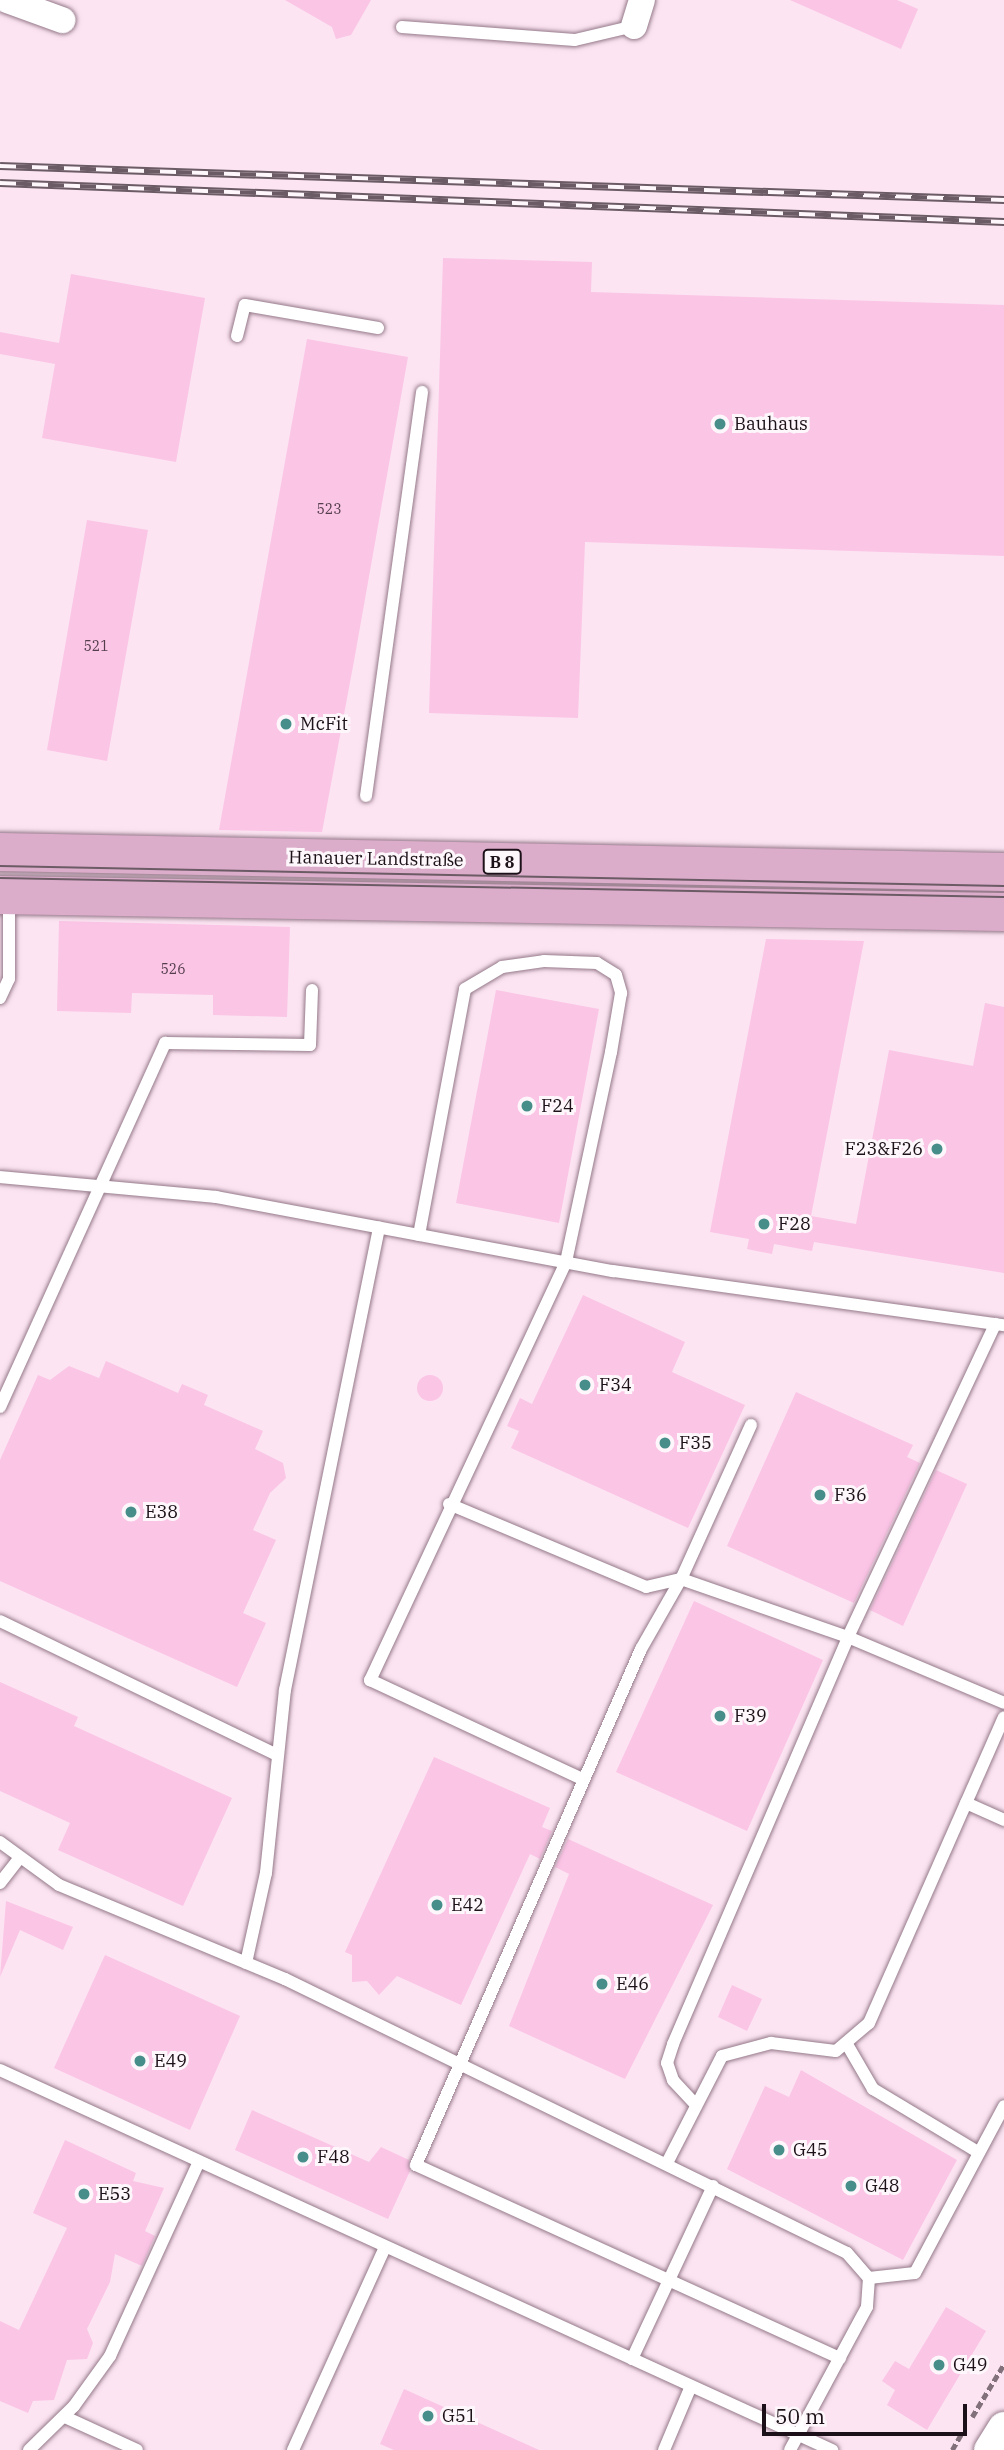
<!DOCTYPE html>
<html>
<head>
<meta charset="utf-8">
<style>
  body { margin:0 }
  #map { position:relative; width:1004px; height:2450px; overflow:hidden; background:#fce4f2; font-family:"IBM Plex Serif",serif }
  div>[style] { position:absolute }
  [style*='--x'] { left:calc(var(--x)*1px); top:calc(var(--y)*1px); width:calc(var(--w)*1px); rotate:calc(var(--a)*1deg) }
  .building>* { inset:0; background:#fbc5e6 }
  .round { border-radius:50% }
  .path>* { height:4.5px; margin-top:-2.25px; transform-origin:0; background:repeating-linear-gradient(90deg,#82717b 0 7px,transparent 0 10.5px) }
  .roads { filter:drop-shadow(0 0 2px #947989) drop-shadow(0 0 2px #947989) }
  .service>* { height:12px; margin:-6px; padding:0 6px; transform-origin:6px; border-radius:6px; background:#fff }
  .minor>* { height:26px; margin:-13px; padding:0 13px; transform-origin:13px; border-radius:13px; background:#fff }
  .tertiary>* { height:33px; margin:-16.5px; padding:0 16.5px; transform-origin:16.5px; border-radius:16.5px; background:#fff }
  .primary>* { height:38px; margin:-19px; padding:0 19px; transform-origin:19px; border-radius:19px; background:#dcaccb }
  .tram>* { height:2px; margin:-1px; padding:0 1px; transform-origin:1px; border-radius:1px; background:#6b5b65 }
  .rail>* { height:8px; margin-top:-4px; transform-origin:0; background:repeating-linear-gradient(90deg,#fdf7fb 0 16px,#6b5b65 0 32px); box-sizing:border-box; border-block:2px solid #6b5b65 }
  .dots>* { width:19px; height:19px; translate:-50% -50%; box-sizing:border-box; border:4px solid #fdf7fb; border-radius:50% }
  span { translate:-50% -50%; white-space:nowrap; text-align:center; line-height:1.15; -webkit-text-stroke:6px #fdf7fb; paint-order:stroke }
  .number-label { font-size:14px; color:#543e4c }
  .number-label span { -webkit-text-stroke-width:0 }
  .shield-label span { padding:2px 5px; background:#fdf7fb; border:2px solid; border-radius:5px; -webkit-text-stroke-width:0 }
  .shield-label { font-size:16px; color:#1c1118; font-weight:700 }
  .poi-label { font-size:18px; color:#1c1118 }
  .left { translate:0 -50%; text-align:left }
  .right { translate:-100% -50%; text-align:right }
  .street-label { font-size:18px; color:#1c1118 }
  .scale { position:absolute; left:762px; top:2404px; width:205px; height:32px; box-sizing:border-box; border:4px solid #1c1118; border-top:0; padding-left:9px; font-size:21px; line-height:24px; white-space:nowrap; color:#1c1118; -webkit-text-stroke:5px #fdf7fb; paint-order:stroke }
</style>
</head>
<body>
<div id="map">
  <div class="building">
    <div style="clip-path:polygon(285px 0,371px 0,351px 35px,336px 39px,332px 27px)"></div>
    <div style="clip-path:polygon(790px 0,897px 0,918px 9px,901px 49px)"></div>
    <div style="clip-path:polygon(443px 258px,592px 262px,591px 292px,1004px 305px,1004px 556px,585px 542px,578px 718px,429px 713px)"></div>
    <div style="clip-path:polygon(71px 274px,205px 298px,176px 462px,42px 438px,55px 364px,0 354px,0 332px,59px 343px)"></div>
    <div style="clip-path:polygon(307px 339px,408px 357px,354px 661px,322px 832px,219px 830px)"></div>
    <div style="clip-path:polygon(87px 520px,148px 530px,107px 761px,47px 750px)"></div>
    <div style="clip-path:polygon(59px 921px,290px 927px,287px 1017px,213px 1015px,213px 995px,132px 993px,131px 1013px,57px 1011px)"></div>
    <div style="clip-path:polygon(766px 939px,864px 941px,811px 1216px,856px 1224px,889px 1050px,973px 1066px,985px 1003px,1004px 1007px,1004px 1273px,814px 1242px,812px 1251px,774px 1244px,772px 1254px,747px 1249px,749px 1239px,710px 1232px)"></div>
    <div style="clip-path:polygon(496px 990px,599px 1009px,559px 1223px,456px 1203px)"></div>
    <div style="clip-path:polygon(583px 1295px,685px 1342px,672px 1372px,745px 1405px,688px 1528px,511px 1448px,519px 1431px,507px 1426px,520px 1398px,532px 1404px)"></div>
    <div style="clip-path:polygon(106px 1361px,178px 1393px,182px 1384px,208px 1395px,204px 1405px,263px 1431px,255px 1449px,283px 1463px,286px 1478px,270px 1493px,253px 1530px,276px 1540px,243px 1613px,266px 1623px,237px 1687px,0 1581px,0 1460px,38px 1375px,50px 1380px,69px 1366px,99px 1378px)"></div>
    <div class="round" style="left:417px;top:1375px;width:26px;height:26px"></div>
    <div style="clip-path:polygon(796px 1392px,913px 1445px,907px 1457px,920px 1463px,854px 1603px,727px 1546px)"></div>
    <div style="clip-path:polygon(936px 1470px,967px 1484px,903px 1626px,870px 1610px)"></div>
    <div style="clip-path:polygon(694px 1601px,823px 1660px,747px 1831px,616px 1772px)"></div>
    <div style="clip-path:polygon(0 1682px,78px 1717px,74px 1726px,232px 1798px,183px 1906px,58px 1850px,70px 1823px,0 1791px)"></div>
    <div style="clip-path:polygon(434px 1757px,550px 1808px,542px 1827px,552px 1831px,540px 1859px,530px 1854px,461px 2005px,397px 1976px,379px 1995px,367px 1981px,352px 1982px,352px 1955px,345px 1952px)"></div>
    <div style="clip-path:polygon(568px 1839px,713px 1905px,625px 2079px,509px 2026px,569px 1874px,555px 1867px)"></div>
    <div style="clip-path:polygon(6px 1901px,73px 1927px,63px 1950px,20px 1930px,0 1977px)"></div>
    <div style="clip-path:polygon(105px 1955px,240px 2016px,190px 2130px,54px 2068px)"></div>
    <div style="clip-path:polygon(732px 1985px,762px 1999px,747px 2031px,718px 2017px)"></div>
    <div style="clip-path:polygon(801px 2070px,957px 2160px,903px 2260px,727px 2169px,765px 2086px,789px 2097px)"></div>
    <div style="clip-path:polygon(252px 2110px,369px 2162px,381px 2147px,409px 2160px,410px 2171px,388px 2219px,235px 2150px)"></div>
    <div style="clip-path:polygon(65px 2140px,136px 2173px,133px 2181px,164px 2188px,145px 2231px,155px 2236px,142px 2266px,115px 2254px,110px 2282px,87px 2329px,93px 2343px,87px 2359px,67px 2360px,54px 2400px,33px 2401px,28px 2413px,0 2401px,0 2321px,19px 2330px,67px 2228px,33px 2213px)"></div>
    <div style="clip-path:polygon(946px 2307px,986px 2331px,927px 2430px,887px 2405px,895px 2390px,882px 2381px,895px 2361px,909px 2369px)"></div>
    <div style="clip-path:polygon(404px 2389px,539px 2450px,394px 2450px,380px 2444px)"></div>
  </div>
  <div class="path">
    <div style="--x:972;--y:2417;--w:62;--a:-58.9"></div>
    <div style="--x:952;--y:2450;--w:20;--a:-60"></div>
  </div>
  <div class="roads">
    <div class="service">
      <div style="--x:402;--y:27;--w:173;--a:4.3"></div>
      <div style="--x:575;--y:40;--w:61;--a:-13.3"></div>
      <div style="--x:237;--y:336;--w:32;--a:-76"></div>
      <div style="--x:245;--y:305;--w:135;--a:9.8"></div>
      <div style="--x:366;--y:796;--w:408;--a:-82.1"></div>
      <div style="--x:0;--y:998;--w:21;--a:-65"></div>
      <div style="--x:9;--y:979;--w:80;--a:-90"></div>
      <div style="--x:0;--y:1177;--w:217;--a:5.3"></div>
      <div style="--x:216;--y:1197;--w:404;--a:10.6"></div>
      <div style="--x:613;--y:1271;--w:395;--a:7.9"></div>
      <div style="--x:419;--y:1235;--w:250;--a:-79.4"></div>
      <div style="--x:465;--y:989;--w:43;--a:-30.7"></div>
      <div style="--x:502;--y:967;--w:42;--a:-8.1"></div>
      <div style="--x:544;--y:961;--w:53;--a:2.2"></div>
      <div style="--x:597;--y:963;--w:22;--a:32"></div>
      <div style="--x:616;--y:975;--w:19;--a:74"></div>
      <div style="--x:621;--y:993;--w:60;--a:99.6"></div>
      <div style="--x:611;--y:1052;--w:215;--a:102.1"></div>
      <div style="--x:566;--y:1262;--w:462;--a:115.1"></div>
      <div style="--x:370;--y:1680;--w:236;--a:25"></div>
      <div style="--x:0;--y:1407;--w:400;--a:-65.6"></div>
      <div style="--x:165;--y:1043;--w:145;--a:0.8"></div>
      <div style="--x:310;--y:1045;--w:55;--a:-87.9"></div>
      <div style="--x:751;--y:1425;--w:169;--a:114.4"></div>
      <div style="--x:681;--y:1579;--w:81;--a:119.7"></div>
      <div style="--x:641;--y:1649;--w:563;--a:113.56"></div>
      <div style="--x:416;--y:2165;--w:466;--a:24.5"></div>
      <div style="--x:449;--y:1504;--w:214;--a:22.8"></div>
      <div style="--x:646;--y:1587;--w:36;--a:-13"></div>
      <div style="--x:681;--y:1579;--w:177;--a:19.2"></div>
      <div style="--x:848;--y:1637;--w:169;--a:22.9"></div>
      <div style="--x:0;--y:1621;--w:305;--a:25.8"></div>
      <div style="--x:966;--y:1803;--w:42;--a:24.1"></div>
      <div style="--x:0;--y:1842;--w:73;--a:36.1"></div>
      <div style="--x:59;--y:1885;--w:245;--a:22.6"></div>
      <div style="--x:285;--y:1979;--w:625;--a:25.99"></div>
      <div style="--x:847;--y:2253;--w:33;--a:49"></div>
      <div style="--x:869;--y:2278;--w:29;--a:94"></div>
      <div style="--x:867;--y:2307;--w:162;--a:118.3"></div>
      <div style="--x:0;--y:1883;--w:29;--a:-52"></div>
      <div style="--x:246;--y:1963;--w:92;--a:-77.5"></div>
      <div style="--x:266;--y:1873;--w:184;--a:-84.1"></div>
      <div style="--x:285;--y:1690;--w:472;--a:-78.5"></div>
      <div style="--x:848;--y:2046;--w:50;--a:59.8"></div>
      <div style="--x:873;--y:2089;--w:120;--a:31"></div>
      <div style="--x:0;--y:2070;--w:915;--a:24.55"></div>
      <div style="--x:696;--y:2105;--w:34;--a:-133"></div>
      <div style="--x:673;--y:2080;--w:18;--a:-109"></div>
      <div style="--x:667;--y:2063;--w:20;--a:-72"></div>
      <div style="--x:673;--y:2044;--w:443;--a:-66.7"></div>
      <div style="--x:848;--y:1637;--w:346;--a:-64.8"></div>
      <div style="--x:667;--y:2163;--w:120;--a:-62.8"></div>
      <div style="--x:722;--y:2056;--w:51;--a:-14.9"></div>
      <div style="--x:771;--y:2043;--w:65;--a:7"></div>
      <div style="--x:836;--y:2051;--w:43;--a:-40.3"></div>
      <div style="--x:869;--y:2023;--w:334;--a:-66.2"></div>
      <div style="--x:869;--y:2278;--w:46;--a:-6.2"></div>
      <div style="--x:915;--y:2273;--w:189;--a:-61.9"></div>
      <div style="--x:632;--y:2359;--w:191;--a:-64.9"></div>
      <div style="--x:65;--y:2417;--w:79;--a:24.6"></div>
      <div style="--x:29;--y:2450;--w:63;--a:-44.4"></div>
      <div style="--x:74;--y:2406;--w:62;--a:-54.2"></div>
      <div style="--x:110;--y:2356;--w:213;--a:-65.4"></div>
      <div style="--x:293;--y:2450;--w:223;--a:-65.6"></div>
      <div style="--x:664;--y:2450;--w:69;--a:-67.1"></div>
    </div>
    <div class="minor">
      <div style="--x:7;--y:0;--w:59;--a:20"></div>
      <div style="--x:634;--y:26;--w:27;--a:-73"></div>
    </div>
    <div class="tertiary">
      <div style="--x:990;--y:2450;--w:26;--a:-58"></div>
    </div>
    <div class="primary">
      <div style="--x:0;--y:852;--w:1004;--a:1.14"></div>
      <div style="--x:0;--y:895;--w:1004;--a:0.97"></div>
    </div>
  </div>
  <div class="tram">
    <div style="--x:0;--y:866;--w:1004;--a:1.14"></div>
    <div style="--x:0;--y:878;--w:1004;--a:1.08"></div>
  </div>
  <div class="rail">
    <div style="--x:0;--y:166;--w:1005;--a:1.94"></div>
    <div style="--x:0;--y:183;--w:1005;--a:2.22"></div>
  </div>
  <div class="dots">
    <div style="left:720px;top:424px;background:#478e8b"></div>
    <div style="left:286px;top:724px;background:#478e8b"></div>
    <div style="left:527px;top:1106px;background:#478e8b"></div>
    <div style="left:937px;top:1149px;background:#478e8b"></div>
    <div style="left:764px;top:1224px;background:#478e8b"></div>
    <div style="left:585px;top:1385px;background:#478e8b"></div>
    <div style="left:665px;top:1443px;background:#478e8b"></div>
    <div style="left:820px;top:1495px;background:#478e8b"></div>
    <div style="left:131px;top:1512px;background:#478e8b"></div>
    <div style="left:720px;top:1716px;background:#478e8b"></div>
    <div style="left:437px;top:1905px;background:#478e8b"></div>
    <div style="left:602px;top:1984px;background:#478e8b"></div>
    <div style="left:140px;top:2061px;background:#478e8b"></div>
    <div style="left:779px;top:2150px;background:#478e8b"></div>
    <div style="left:303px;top:2157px;background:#478e8b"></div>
    <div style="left:851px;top:2186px;background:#478e8b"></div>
    <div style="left:84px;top:2194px;background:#478e8b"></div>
    <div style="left:939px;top:2365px;background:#478e8b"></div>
    <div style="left:428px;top:2416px;background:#478e8b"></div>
  </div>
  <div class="number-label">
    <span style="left:329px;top:509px">523</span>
    <span style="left:96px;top:646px">521</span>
    <span style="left:173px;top:969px">526</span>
  </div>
  <div class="shield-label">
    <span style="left:502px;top:862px">B 8</span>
  </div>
  <div class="poi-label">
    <span class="left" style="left:734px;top:424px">Bauhaus</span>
    <span class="left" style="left:300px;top:724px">McFit</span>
    <span class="left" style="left:541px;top:1106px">F24</span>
    <span class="right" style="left:923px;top:1149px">F23&amp;F26</span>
    <span class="left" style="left:778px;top:1224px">F28</span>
    <span class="left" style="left:599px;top:1385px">F34</span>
    <span class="left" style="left:679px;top:1443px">F35</span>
    <span class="left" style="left:834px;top:1495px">F36</span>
    <span class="left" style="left:145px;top:1512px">E38</span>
    <span class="left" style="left:734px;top:1716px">F39</span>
    <span class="left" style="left:451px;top:1905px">E42</span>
    <span class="left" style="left:616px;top:1984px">E46</span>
    <span class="left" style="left:154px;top:2061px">E49</span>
    <span class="left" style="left:793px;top:2150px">G45</span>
    <span class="left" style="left:317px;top:2157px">F48</span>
    <span class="left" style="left:865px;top:2186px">G48</span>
    <span class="left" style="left:98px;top:2194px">E53</span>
    <span class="left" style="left:953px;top:2365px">G49</span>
    <span class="left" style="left:442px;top:2416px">G51</span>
  </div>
  <div class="street-label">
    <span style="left:376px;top:859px;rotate:1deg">Hanauer Landstraße</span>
  </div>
  <div class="scale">50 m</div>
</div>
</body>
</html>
